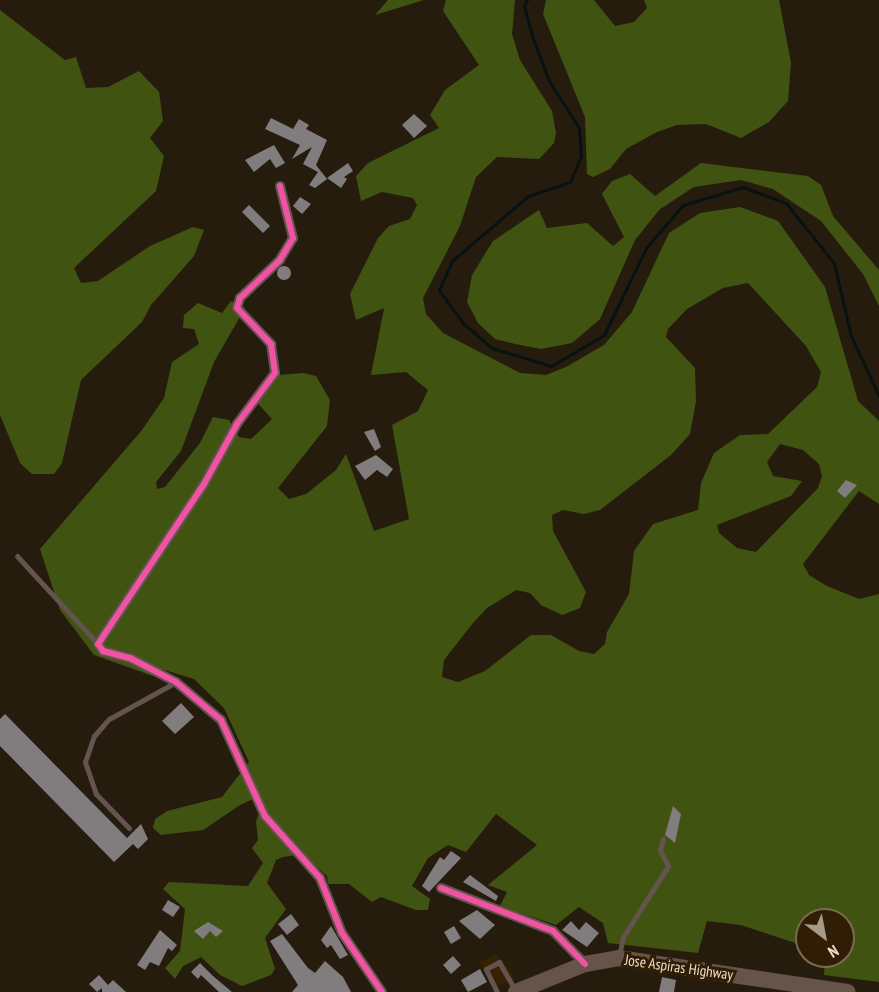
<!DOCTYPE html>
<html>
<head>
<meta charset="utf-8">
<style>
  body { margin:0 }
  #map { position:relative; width:879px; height:992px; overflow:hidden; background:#261c0e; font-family:"PT Sans Narrow",sans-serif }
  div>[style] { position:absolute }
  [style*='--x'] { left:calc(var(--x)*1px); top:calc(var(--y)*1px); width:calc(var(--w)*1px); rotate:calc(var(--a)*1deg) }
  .built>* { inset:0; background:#372103 }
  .forest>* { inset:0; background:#415311 }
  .stream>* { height:3px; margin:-1.5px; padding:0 1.5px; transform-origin:1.5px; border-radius:1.5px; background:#071212 }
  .building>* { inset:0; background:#817c7d }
  .round { border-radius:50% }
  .service>* { height:5px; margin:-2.5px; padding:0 2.5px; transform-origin:2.5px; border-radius:2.5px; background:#64534e }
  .minor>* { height:10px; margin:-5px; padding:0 5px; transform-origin:5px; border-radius:5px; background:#64534e }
  .primary>* { height:16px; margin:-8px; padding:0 8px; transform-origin:8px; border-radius:8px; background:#66534a }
  .cycleway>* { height:6px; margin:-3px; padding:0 3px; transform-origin:3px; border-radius:3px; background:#f153a3 }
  span { translate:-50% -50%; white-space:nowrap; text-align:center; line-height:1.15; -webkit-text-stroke:6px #301d03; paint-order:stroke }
  .street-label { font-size:15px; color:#ebdecf }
  .north { position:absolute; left:795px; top:908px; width:60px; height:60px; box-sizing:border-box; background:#301d03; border:2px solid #7b6a55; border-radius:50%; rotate:148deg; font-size:16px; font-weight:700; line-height:24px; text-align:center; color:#ebdecf }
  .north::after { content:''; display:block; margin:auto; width:21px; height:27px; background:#a69a8b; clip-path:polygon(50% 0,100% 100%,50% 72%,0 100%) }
</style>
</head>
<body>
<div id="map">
  <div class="built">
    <div style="clip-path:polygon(497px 954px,516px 978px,493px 988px,479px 962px)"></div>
  </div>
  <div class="forest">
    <div style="clip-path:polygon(388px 0,424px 0,375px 15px)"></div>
    <div style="clip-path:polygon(evenodd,446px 0,515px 0,512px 34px,520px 60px,552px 111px,556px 133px,554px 143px,539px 159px,497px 157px,476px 177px,460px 226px,423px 298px,426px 314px,443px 333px,520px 373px,546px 375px,566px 367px,604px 345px,632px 312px,669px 233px,700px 213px,740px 207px,778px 221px,825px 287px,858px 401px,879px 421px,879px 504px,859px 491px,803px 564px,809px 575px,827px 586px,859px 599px,879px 594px,879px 982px,824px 975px,825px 956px,843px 956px,843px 920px,807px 920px,807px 947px,741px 925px,707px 921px,698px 953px,608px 943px,603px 923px,579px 907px,556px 925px,500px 906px,507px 892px,488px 885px,537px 845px,496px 814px,466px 852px,448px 845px,428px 858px,412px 886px,430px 899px,428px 910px,416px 910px,381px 897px,372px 902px,349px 884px,328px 884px,327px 876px,303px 854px,283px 857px,276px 860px,267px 883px,286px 909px,265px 938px,275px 969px,271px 975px,242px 986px,220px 975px,201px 957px,183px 966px,175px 979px,165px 968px,180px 951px,185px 909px,163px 889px,169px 882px,248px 886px,263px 863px,252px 848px,258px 840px,256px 822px,263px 800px,260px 796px,240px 805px,203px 830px,161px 835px,153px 828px,155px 819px,167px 811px,222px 797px,249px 762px,224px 708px,194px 679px,161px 669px,153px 676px,94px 655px,60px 610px,40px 549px,142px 430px,164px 398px,172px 362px,199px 344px,194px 329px,183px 328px,184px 315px,198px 303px,222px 313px,231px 301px,245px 308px,214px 362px,181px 451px,156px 482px,157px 489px,165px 487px,200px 443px,213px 417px,229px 420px,239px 437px,251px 439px,272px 419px,253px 398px,267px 376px,303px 373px,316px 376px,330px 400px,327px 426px,278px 488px,289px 499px,306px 494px,336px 470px,346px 454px,374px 531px,409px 519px,392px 425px,418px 411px,428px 390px,406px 372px,371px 375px,384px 308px,356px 320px,350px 294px,378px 238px,389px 226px,410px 219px,417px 205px,413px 198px,382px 192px,361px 201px,356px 176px,368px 163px,439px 128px,430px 115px,445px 90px,479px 65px,443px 11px,446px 0,748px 283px,806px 346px,821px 372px,817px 387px,768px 434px,740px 435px,714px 453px,701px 483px,698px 510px,653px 524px,634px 551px,629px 594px,607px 632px,605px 644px,594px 654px,579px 651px,551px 635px,531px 635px,485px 671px,458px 682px,442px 677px,444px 660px,473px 623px,487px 608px,516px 590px,530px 593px,541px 605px,562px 615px,580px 608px,586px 592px,553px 531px,552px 515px,563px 510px,584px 514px,600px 510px,671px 455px,690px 434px,696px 401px,695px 368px,666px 337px,668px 329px,687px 309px,723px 288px,748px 283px,446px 0,780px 444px,803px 450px,819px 464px,822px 476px,818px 488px,756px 552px,737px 548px,719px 533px,717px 525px,791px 496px,802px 481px,773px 476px,767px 462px,780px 444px)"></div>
    <div style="clip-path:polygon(546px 0,594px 0,615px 26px,634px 22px,647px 8px,644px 0,779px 0,791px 63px,788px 101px,769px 122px,741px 138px,706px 124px,677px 125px,657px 132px,626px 149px,610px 169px,593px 177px,587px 174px,585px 117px,543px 14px)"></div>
    <div style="clip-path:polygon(0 10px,65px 60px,76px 57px,86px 88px,108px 87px,139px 71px,159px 92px,163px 121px,150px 138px,164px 156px,156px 191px,74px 268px,81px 283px,98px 281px,150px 246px,193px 227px,204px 230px,194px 256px,151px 305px,142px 322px,81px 380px,62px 463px,54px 474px,32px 474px,20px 463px,0 415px)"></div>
    <div style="clip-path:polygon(701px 163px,808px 176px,821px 185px,833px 216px,879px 270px,879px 306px,863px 274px,821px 221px,773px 189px,741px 180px,694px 187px,660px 209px,635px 240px,600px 319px,572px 343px,541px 349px,515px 344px,495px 339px,478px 323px,467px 302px,472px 275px,493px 241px,539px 210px,547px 228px,587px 223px,613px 246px,624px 237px,602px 194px,612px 181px,630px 174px,655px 196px)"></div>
  </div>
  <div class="stream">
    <div style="--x:527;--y:0;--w:7;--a:117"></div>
    <div style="--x:524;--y:6;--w:31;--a:75"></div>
    <div style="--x:532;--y:36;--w:48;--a:69.3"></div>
    <div style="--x:549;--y:81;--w:56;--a:57.4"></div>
    <div style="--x:579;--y:128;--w:28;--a:86"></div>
    <div style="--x:581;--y:156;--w:28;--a:113"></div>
    <div style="--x:570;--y:182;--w:44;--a:161.6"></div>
    <div style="--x:528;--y:196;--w:100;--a:139.5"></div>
    <div style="--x:452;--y:261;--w:32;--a:114"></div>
    <div style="--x:439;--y:290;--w:41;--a:54"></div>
    <div style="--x:463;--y:323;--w:38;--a:41"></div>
    <div style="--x:492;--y:348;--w:62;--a:17"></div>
    <div style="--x:551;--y:366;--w:61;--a:-30.3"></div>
    <div style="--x:604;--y:335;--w:97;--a:-64.2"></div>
    <div style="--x:646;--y:248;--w:57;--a:-49.3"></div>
    <div style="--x:683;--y:205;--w:63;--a:-16.7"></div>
    <div style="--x:743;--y:187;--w:46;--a:20.4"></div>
    <div style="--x:786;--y:203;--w:77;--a:51.3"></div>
    <div style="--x:834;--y:263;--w:75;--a:76.9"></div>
    <div style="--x:851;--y:336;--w:66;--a:65"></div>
  </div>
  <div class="building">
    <div style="clip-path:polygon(414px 114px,427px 126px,414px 138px,402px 125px)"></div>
    <div style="clip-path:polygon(271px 118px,293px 129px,299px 119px,309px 125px,306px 129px,327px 140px,316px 165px,327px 179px,315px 188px,309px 185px,318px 172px,303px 164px,312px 147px,292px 159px,300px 145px,265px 129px)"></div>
    <div style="clip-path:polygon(274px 145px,285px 163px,276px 168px,270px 159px,254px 172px,245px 160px)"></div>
    <div style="clip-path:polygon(348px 163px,353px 171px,344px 177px,347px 179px,341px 188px,327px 178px)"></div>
    <div style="clip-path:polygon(300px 197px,311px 204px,302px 214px,293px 206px)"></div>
    <div style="clip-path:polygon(249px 205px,270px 226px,263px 233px,242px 212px)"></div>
    <div class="round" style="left:277px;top:266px;width:14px;height:14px"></div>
    <div style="clip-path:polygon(374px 429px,381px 447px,375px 451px,364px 432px)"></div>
    <div style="clip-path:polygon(376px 455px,393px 469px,387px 477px,377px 470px,365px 480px,355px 466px)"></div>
    <div style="clip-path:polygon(846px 480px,857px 485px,845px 498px,837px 491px)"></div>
    <div style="clip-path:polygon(181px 703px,194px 717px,175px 734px,162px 721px)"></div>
    <div style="clip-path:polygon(5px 714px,127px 838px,141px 824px,148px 839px,138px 849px,133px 844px,114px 862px,0 746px,0 719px)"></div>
    <div style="clip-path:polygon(673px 806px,681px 814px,675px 843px,665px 835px)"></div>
    <div style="clip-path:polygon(451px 851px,461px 858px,429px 892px,422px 886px,440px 857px,444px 860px)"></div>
    <div style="clip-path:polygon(470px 875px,498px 896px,496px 901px,463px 882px)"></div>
    <div style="clip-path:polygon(168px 900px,180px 907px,173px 917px,162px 910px)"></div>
    <div style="clip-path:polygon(477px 910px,495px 925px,480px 939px,459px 921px)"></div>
    <div style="clip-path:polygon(291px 914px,299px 925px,287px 935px,278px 924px)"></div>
    <div style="clip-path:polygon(571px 921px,579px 930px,586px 922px,599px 933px,587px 947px,562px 930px)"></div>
    <div style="clip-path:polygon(208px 922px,223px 931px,216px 937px,210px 931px,203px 939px,194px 931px)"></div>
    <div style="clip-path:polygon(331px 926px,348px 955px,340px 959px,331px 945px,327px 948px,321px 940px)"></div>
    <div style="clip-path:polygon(454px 926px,461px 938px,451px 944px,444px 932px)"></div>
    <div style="clip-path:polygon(160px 930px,177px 945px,172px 951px,168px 948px,159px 966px,150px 962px,145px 970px,137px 965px)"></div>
    <div style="clip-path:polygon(282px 934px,308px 968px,315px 973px,325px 961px,343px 977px,351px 992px,292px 992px,298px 985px,270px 941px)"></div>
    <div style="clip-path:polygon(453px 956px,461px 965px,451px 974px,443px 965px)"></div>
    <div style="clip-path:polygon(200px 963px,213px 976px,232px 992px,219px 992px,201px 975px,198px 979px,191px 972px)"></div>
    <div style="clip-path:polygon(480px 969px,487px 982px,468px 992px,461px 980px)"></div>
    <div style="clip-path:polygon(99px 975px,108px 985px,113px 980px,126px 992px,102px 992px,102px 988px,97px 992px,89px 984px)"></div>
    <div style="clip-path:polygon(662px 977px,676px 980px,674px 992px,659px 992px)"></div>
  </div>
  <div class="service">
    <div style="--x:17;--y:556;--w:120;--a:47.4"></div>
    <div style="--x:129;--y:828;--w:47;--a:-134.1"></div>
    <div style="--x:96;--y:794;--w:34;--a:-109"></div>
    <div style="--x:85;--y:762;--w:28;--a:-71"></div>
    <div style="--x:94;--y:736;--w:23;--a:-49"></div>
    <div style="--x:109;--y:719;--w:77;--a:-28.9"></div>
    <div style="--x:619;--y:955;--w:18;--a:-77"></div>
    <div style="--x:623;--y:937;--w:84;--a:-57.6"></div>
    <div style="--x:668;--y:866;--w:18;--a:-117"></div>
    <div style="--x:660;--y:850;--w:11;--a:-75"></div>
    <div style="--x:497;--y:992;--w:25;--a:-116"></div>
    <div style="--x:486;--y:969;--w:15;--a:-28"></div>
    <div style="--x:499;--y:962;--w:32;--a:60"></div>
  </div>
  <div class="minor">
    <div style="--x:280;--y:186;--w:54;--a:76"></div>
    <div style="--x:293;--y:238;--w:26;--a:121"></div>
    <div style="--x:280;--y:260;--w:55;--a:136.5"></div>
    <div style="--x:240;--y:298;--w:10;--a:107"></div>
    <div style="--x:237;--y:308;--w:50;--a:46.6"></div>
    <div style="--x:271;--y:344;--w:29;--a:82"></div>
    <div style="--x:275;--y:373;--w:64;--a:126.7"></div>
    <div style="--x:237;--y:424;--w:68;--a:118.8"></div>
    <div style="--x:204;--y:484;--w:192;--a:123.5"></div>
    <div style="--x:98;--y:644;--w:9;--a:54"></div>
    <div style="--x:103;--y:651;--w:28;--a:15"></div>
    <div style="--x:130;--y:658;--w:52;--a:27.6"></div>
    <div style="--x:176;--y:682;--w:59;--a:40.2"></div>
    <div style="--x:221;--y:720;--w:106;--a:65.4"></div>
    <div style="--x:265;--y:816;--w:83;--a:48.4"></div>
    <div style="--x:320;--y:878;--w:59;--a:68.2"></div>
    <div style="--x:342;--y:933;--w:71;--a:55.9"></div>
    <div style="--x:441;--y:888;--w:120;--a:21"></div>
    <div style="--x:553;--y:931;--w:46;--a:45.9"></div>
  </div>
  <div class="primary">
    <div style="--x:516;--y:992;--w:74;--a:-22.1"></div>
    <div style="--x:585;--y:964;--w:34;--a:-10"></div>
    <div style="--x:618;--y:958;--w:232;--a:8.4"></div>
  </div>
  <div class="cycleway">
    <div style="--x:280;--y:186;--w:54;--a:76"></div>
    <div style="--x:293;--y:238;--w:26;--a:121"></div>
    <div style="--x:280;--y:260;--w:55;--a:136.5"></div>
    <div style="--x:240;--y:298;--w:10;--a:107"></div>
    <div style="--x:237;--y:308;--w:50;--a:46.6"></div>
    <div style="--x:271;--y:344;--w:29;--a:82"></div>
    <div style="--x:275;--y:373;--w:64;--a:126.7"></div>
    <div style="--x:237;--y:424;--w:68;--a:118.8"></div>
    <div style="--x:204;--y:484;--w:192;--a:123.5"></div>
    <div style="--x:98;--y:644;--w:9;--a:54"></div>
    <div style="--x:103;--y:651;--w:28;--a:15"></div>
    <div style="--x:130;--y:658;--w:52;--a:27.6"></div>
    <div style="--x:176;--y:682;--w:59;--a:40.2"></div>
    <div style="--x:221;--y:720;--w:106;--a:65.4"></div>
    <div style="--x:265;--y:816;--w:83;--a:48.4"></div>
    <div style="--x:320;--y:878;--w:59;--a:68.2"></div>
    <div style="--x:342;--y:933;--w:71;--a:55.9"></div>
    <div style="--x:441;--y:888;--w:120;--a:21"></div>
    <div style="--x:553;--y:931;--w:46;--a:45.9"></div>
  </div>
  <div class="street-label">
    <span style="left:679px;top:967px;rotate:8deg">Jose Aspiras Highway</span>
  </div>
  <div class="north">N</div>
</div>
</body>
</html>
